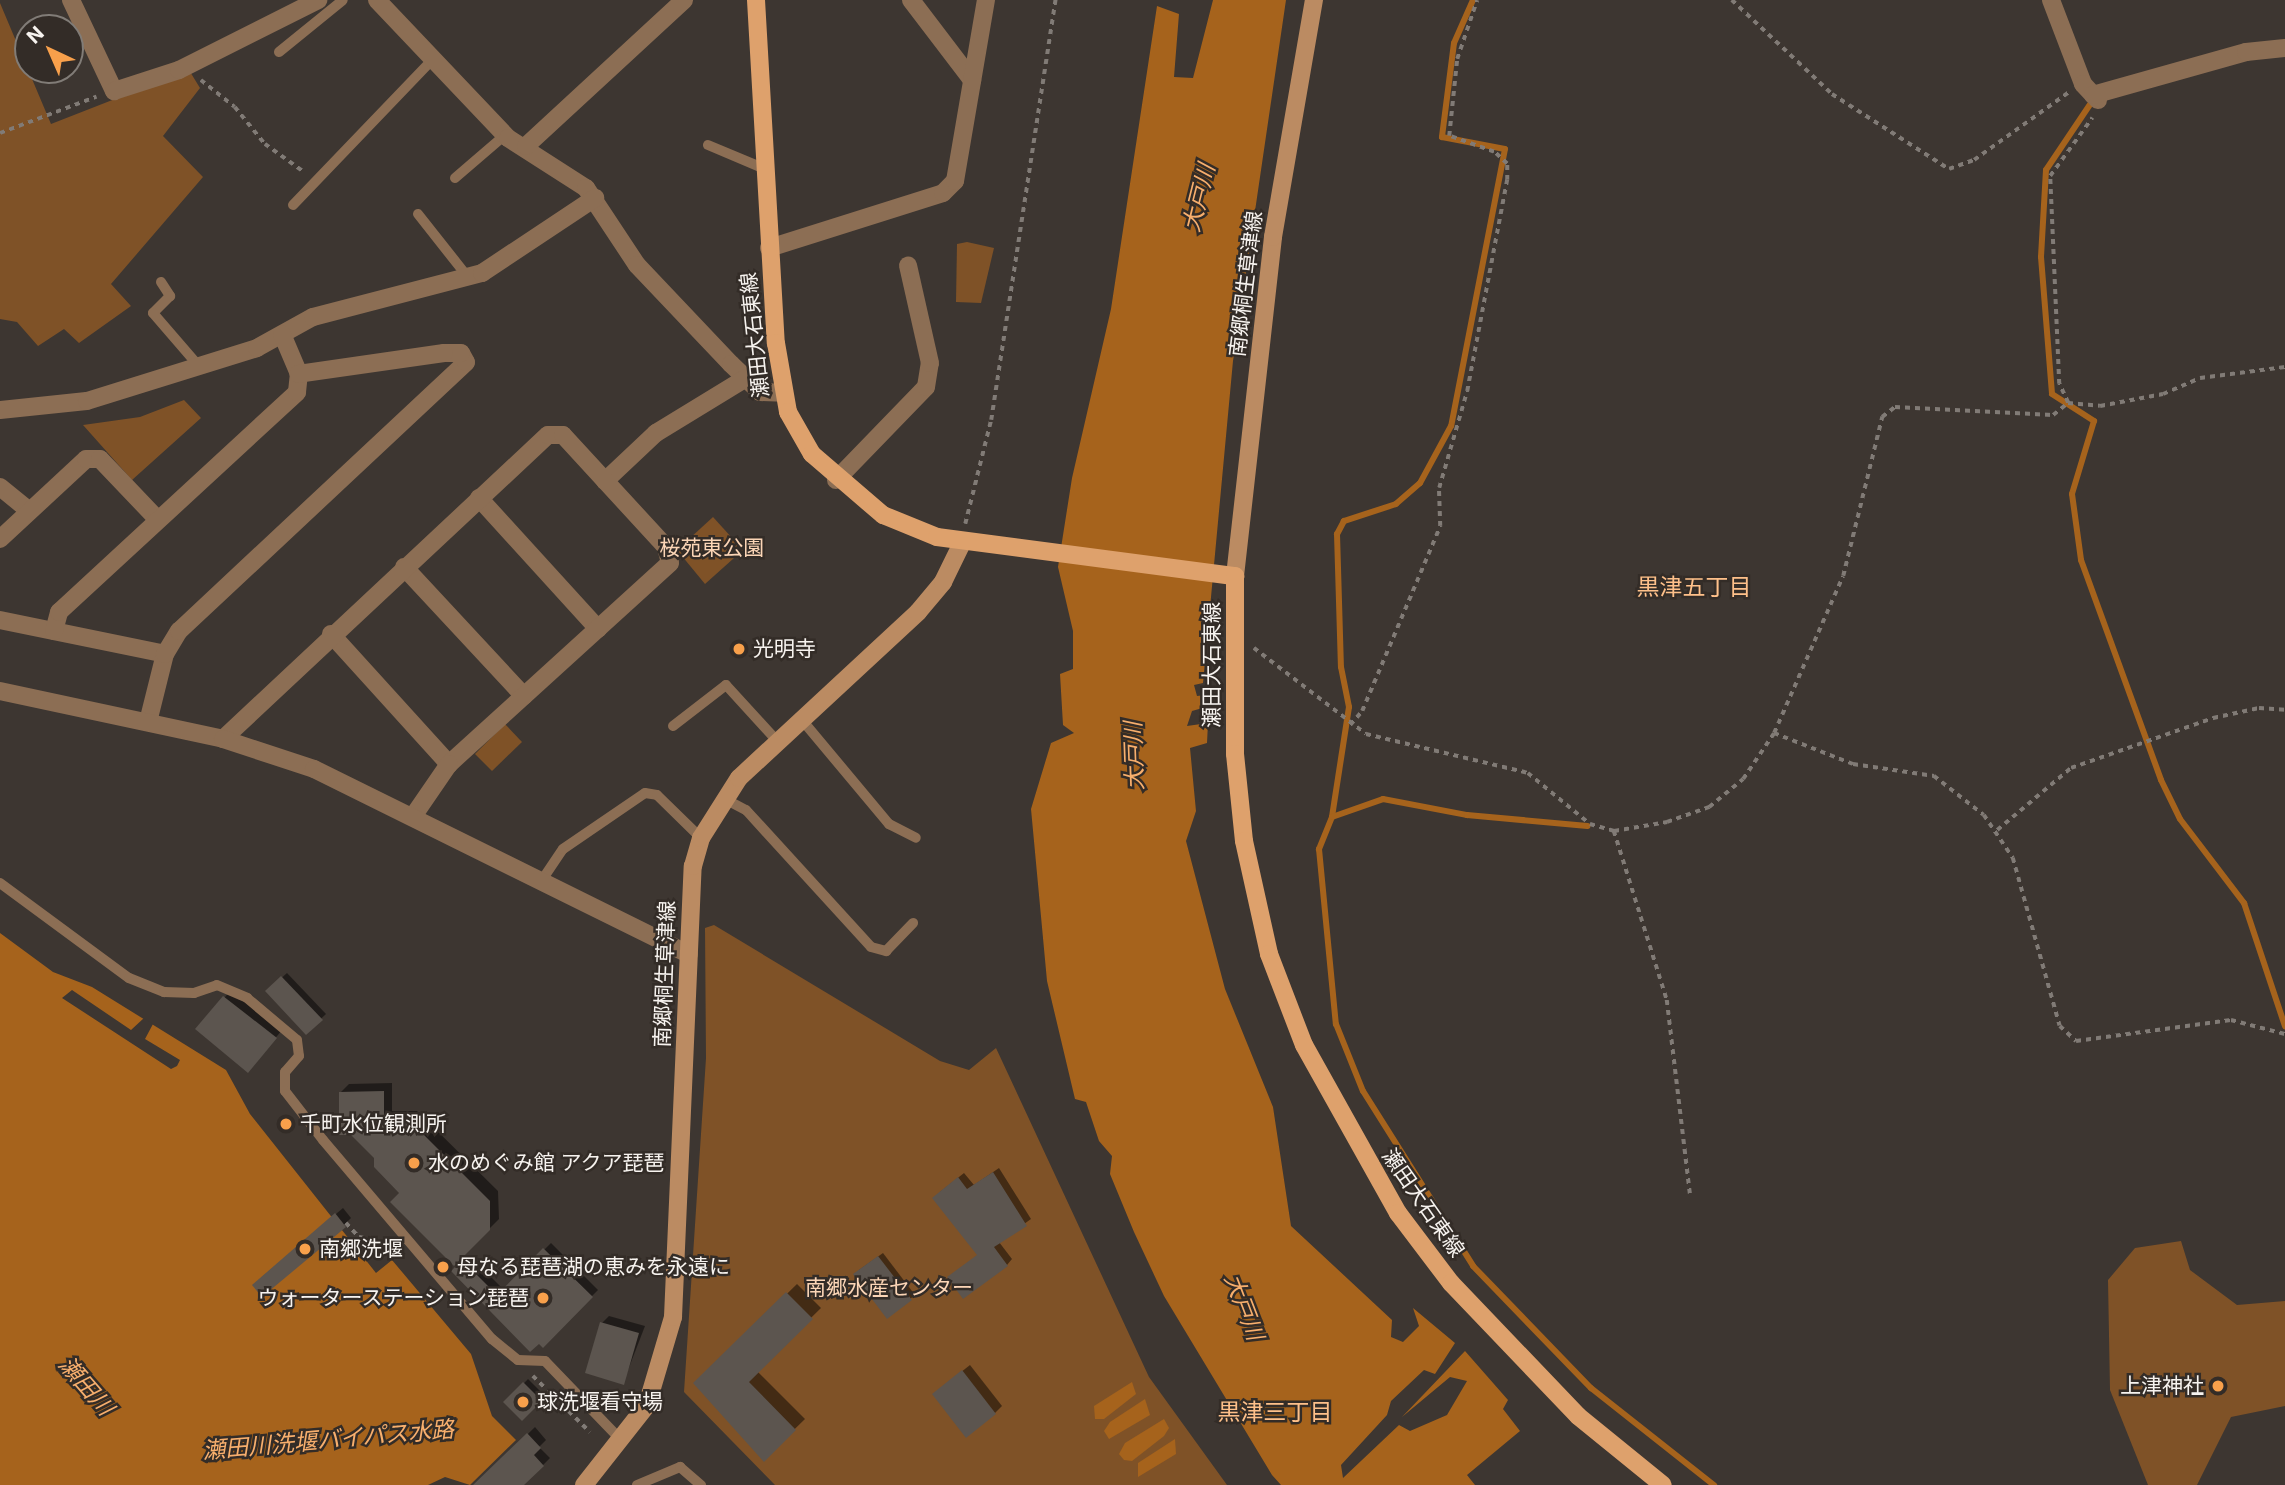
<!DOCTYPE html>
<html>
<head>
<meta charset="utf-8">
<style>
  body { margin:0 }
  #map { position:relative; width:2285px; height:1485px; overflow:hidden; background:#3d3631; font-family:Inter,"Noto Sans JP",sans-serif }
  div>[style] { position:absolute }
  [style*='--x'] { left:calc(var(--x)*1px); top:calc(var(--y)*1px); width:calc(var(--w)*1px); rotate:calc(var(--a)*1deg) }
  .green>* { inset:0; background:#7f5227 }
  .water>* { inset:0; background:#a6631c }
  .pier>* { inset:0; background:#3d3631 }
  .shadow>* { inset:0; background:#0007 }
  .stream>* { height:6px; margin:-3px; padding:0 3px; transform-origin:3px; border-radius:3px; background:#a6631c }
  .building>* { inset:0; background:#5c554f }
  .path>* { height:3.5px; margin-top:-1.75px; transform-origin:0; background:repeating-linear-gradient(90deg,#817b76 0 5px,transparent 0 10px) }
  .service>* { height:10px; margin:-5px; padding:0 5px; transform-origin:5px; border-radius:5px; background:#8c6e54 }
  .minor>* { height:18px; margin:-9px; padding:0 9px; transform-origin:9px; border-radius:9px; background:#8c6e54 }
  .tertiary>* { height:18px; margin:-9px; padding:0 9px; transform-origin:9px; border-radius:9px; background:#8c6e54 }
  .secondary>* { height:18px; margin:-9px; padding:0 9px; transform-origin:9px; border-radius:9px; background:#bb8b62 }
  .primary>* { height:18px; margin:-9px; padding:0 9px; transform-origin:9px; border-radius:9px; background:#dea16c }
  .dots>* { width:19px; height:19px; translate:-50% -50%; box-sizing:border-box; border:4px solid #332c27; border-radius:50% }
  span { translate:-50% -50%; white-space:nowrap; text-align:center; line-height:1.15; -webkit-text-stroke:5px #332c27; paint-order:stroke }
  .street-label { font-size:21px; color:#f7f3ef }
  .park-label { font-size:21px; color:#fbd5b6 }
  .poi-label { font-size:21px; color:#f7f3ef }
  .left { translate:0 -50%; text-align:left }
  .right { translate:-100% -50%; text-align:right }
  .water-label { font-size:23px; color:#f8af6d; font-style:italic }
  .neighbourhood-label { font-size:23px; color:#fec08a }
  .north { position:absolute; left:14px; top:14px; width:70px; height:70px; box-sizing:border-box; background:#332c27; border:2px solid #817c77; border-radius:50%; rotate:316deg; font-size:19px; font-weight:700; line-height:28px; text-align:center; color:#f7f3ef }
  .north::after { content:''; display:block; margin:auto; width:24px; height:32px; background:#f8a04b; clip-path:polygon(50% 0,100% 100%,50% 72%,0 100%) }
</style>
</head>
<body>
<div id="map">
  <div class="green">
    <div style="clip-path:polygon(0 3px,51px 124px,189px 70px,200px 88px,163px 136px,203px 177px,111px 284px,131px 306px,79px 343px,64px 329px,38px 346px,17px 322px,0 319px)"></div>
    <div style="clip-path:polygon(967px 242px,994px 248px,981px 303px,956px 302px,957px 244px)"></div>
    <div style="clip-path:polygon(184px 400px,201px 418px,132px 480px,83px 425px,140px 417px)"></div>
    <div style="clip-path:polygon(713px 517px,743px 550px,705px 584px,677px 550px)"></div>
    <div style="clip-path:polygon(505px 724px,522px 742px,492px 771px,475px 754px)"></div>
    <div style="clip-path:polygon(714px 925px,940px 1061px,969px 1070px,996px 1048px,1149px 1377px,1227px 1485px,775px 1485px,684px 1392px,706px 1058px,705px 928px)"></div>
    <div style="clip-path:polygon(2181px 1241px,2190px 1270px,2237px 1305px,2285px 1301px,2285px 1406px,2231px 1417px,2197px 1485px,2148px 1485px,2110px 1390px,2108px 1280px,2135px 1248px)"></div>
  </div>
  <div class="water">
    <div style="clip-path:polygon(1213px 0,1286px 0,1233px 361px,1203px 683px,1194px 685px,1197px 696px,1206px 695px,1206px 707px,1192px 711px,1187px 726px,1208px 723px,1207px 743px,1190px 748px,1196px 811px,1186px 841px,1225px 989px,1273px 1107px,1291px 1226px,1392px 1320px,1391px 1337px,1403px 1342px,1419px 1326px,1413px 1308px,1455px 1343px,1435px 1374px,1424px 1370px,1391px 1401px,1387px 1415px,1341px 1465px,1343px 1478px,1399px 1425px,1410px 1431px,1447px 1415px,1467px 1381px,1450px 1377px,1402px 1417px,1465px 1351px,1508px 1400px,1503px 1409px,1520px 1431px,1467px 1475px,1475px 1485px,1281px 1485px,1272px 1475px,1164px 1296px,1134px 1232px,1110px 1174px,1112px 1156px,1099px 1141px,1086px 1102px,1075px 1099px,1047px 981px,1031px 809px,1051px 743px,1074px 733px,1063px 725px,1060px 674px,1073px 669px,1073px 631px,1058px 567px,1072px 478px,1111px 309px,1157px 6px,1179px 14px,1174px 77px,1193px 78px)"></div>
    <div style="clip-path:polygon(0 933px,53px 972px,92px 987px,226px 1070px,250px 1114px,376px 1273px,392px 1260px,471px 1354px,492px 1416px,516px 1440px,470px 1485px,445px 1477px,428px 1485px,0 1485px)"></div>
    <div style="clip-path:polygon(1132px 1382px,1136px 1394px,1104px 1419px,1095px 1419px,1094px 1406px)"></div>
    <div style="clip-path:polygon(1145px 1399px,1150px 1415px,1109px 1439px,1104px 1431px,1110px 1422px)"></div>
    <div style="clip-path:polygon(1164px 1419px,1169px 1428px,1164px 1436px,1132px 1461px,1124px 1460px,1119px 1454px,1125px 1443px)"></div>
    <div style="clip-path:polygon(1175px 1439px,1176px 1454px,1138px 1477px,1138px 1463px)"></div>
  </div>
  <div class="pier">
    <div style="clip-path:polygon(72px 990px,131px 1030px,144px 1018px,153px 1024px,145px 1039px,180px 1060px,177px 1066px,171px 1069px,62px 998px)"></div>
  </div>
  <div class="shadow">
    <div style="clip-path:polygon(287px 973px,326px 1014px,306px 1033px,267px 991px)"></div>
    <div style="clip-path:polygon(231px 990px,282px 1030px,255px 1063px,198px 1029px)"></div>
    <div style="clip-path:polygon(392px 1083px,392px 1111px,417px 1111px,498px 1191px,499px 1219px,454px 1264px,376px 1157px,341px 1092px,349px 1084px)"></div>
    <div style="clip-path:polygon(999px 1168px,1031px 1219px,999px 1242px,1012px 1259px,1007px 1265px,979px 1254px,940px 1192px,964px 1173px,974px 1185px)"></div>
    <div style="clip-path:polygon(343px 1208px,351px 1218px,344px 1225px,261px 1278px)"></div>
    <div style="clip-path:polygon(551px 1243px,598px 1290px,543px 1345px,453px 1271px,469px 1255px,504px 1290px)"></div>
    <div style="clip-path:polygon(883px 1253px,915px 1295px,910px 1299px,859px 1270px)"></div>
    <div style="clip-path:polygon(797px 1284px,821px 1308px,757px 1371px,805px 1419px,764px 1459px,696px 1383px)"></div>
    <div style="clip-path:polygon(609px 1316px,645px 1326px,623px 1383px,602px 1323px)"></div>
    <div style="clip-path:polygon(970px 1365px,1002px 1406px,995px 1413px,942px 1387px)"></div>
    <div style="clip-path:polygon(528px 1379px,545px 1396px,522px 1419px,506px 1402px)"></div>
    <div style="clip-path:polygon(535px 1427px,546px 1440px,539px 1447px,550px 1458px,543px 1465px,522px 1485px,476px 1485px)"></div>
  </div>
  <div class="stream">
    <div style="--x:1473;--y:0;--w:47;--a:113.8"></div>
    <div style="--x:1454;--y:43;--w:95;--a:97.3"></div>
    <div style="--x:1442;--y:137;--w:64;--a:10.8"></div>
    <div style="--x:1505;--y:149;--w:282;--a:101"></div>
    <div style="--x:1451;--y:426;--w:65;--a:118.5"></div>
    <div style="--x:1420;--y:483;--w:32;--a:139"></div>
    <div style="--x:1396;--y:504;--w:55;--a:161.9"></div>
    <div style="--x:1344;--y:521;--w:15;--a:118"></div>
    <div style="--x:1337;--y:534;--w:133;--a:88.3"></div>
    <div style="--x:1341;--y:667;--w:41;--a:78.7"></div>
    <div style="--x:1349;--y:707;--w:111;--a:98.8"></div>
    <div style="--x:1332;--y:817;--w:35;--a:112"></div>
    <div style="--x:1319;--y:849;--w:176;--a:84.5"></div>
    <div style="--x:1336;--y:1024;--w:72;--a:68.1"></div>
    <div style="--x:1363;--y:1091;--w:207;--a:57.8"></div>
    <div style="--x:1473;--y:1266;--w:170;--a:46"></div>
    <div style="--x:1591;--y:1388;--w:157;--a:38.3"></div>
    <div style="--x:2093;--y:100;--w:84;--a:123.9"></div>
    <div style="--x:2046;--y:170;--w:87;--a:93.3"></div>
    <div style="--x:2041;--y:257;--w:137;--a:85.4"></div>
    <div style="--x:2052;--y:394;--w:50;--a:32.7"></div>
    <div style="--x:2094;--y:421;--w:76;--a:106.8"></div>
    <div style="--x:2072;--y:494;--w:67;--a:82.2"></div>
    <div style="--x:2081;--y:560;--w:234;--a:70"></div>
    <div style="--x:2161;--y:780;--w:43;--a:64"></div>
    <div style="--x:2180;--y:819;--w:106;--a:52.7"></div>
    <div style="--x:2244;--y:903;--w:130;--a:71.6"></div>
    <div style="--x:1332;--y:817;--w:54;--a:-19.4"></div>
    <div style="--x:1383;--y:799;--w:86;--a:10.8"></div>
    <div style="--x:1467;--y:815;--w:121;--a:5.2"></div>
  </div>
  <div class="building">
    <div style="clip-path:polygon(281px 976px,323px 1020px,306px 1035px,265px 991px)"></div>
    <div style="clip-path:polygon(223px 996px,277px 1038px,248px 1073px,195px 1029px)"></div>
    <div style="clip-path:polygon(384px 1091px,384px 1119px,408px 1119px,490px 1201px,490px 1230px,454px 1266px,390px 1202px,399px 1193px,374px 1167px,374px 1158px,351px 1135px,339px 1135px,339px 1092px)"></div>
    <div style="clip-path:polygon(993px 1172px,1027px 1226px,994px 1247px,1008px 1266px,963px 1299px,947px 1277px,977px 1255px,932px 1198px,958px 1177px,967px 1189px)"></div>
    <div style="clip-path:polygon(335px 1213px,346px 1227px,262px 1297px,252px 1285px)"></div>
    <div style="clip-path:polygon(543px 1248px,593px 1297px,543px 1348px,539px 1344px,530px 1352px,451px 1271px,462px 1260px,497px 1295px)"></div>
    <div style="clip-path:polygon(878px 1256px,912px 1300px,887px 1319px,853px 1274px)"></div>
    <div style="clip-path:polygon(786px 1292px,813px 1319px,749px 1382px,796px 1430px,764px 1462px,693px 1383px)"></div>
    <div style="clip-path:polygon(600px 1322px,639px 1333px,624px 1385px,585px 1373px)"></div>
    <div style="clip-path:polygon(962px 1370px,996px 1414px,966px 1438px,932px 1394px)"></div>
    <div style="clip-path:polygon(523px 1382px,542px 1401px,522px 1421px,503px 1402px)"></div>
    <div style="clip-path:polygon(527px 1433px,541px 1448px,534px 1455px,544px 1466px,524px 1485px,473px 1485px)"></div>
  </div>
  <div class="path">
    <div style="--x:1732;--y:0;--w:137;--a:43.2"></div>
    <div style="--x:1832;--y:94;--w:139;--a:32.7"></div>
    <div style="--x:1949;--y:169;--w:27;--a:-20"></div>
    <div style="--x:1974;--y:160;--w:117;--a:-35.6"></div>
    <div style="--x:201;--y:80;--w:43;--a:38.5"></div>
    <div style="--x:235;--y:107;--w:48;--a:51"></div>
    <div style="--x:265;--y:144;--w:48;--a:35.7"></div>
    <div style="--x:0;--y:133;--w:103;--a:-20.6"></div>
    <div style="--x:2068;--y:403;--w:21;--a:-115"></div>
    <div style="--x:2059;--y:384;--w:208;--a:-92.5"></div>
    <div style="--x:2050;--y:176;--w:72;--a:-54.1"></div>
    <div style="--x:965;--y:524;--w:107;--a:-76"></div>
    <div style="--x:991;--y:420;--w:425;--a:-81.3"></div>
    <div style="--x:1254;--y:648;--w:141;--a:37.5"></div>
    <div style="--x:1366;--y:734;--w:167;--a:13.5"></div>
    <div style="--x:1528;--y:773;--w:80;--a:39.4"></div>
    <div style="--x:1590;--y:824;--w:25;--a:16"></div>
    <div style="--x:1614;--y:831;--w:54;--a:-9.6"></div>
    <div style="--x:1667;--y:822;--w:45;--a:-19.7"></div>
    <div style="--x:1709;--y:807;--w:44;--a:-39.5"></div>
    <div style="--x:1743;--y:779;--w:55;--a:-56"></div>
    <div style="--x:1774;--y:733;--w:171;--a:-66.3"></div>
    <div style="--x:1843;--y:576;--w:164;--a:-76.2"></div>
    <div style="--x:1882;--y:417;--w:16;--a:-38"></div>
    <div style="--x:1895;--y:407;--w:158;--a:2.9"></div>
    <div style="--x:2053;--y:415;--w:19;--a:-39"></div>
    <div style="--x:2068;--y:403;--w:32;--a:5"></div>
    <div style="--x:2100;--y:406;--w:64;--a:-10.8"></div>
    <div style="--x:2163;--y:394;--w:40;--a:-23.4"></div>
    <div style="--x:2200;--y:378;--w:86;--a:-7.4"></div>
    <div style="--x:1350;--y:725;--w:18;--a:-49"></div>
    <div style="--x:1362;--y:711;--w:201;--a:-67.1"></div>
    <div style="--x:1440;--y:526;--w:38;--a:-92"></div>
    <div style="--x:1439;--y:488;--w:101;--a:-73.9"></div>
    <div style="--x:1467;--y:391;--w:215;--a:-79.3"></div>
    <div style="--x:1507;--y:180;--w:16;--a:-90"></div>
    <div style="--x:1507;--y:164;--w:18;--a:-137"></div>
    <div style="--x:1494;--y:152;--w:48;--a:-160.4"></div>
    <div style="--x:1449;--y:136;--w:77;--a:-84.1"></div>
    <div style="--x:1457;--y:59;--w:62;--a:-71.3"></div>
    <div style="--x:1774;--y:733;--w:85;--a:21.4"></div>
    <div style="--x:1853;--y:764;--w:82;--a:8.4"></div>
    <div style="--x:1934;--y:776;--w:63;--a:38"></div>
    <div style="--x:1984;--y:815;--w:52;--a:56"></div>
    <div style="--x:2013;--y:858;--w:174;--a:74.4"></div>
    <div style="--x:2060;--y:1026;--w:22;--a:43"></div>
    <div style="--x:2076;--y:1041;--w:156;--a:-7.7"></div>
    <div style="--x:2231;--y:1020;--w:56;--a:14.5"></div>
    <div style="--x:1997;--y:830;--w:97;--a:-40"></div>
    <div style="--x:2071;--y:768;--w:151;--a:-19.4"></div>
    <div style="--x:2213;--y:718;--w:47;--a:-12.3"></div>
    <div style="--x:2259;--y:708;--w:26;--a:4"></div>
    <div style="--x:1614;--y:831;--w:177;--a:72.6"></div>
    <div style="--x:1667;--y:1000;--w:195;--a:83.2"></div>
    <div style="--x:346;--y:1223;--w:19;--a:47"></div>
    <div style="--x:359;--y:1237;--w:12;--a:9"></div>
    <div style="--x:359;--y:1237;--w:21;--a:49"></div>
    <div style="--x:373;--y:1253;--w:14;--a:-98"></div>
    <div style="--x:533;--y:1376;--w:80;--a:44.5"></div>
  </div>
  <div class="service">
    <div style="--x:279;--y:52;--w:82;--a:-39.1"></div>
    <div style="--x:708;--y:145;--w:62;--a:22.8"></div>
    <div style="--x:455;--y:178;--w:66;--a:-40.7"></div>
    <div style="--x:293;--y:205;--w:199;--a:-46.2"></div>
    <div style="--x:418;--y:214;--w:79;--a:51.7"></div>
    <div style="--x:161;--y:282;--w:17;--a:57"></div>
    <div style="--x:170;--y:296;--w:24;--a:135"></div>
    <div style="--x:153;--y:313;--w:67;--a:49.2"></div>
    <div style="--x:802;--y:720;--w:136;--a:50.1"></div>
    <div style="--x:889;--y:824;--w:30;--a:27"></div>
    <div style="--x:673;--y:726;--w:67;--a:-37.7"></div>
    <div style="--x:726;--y:685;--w:77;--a:47.6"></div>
    <div style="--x:723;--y:798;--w:26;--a:28"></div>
    <div style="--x:746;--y:810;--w:185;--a:47.6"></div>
    <div style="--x:871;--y:947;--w:16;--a:15"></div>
    <div style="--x:886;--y:951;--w:39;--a:-46"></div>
    <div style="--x:542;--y:880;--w:37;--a:-56"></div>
    <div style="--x:563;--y:849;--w:99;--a:-34.3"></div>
    <div style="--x:645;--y:793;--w:12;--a:9"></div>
    <div style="--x:657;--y:795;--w:62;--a:44.3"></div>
    <div style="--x:0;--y:883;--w:160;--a:36.4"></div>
    <div style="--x:129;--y:978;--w:38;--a:22"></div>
    <div style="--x:164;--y:992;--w:30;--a:2"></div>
    <div style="--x:194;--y:993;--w:24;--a:-19"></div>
    <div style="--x:217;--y:985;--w:33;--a:23"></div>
    <div style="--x:247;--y:998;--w:65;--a:40"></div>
    <div style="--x:297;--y:1040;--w:16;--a:83"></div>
    <div style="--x:299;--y:1056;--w:21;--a:131"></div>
    <div style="--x:285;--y:1072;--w:19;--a:90"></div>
    <div style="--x:285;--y:1091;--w:62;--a:52.2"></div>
    <div style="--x:323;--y:1140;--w:261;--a:49.7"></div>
    <div style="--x:492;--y:1339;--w:33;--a:39"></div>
    <div style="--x:518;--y:1360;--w:27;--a:2"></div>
    <div style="--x:545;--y:1361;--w:112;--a:46.1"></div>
    <div style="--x:637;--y:1485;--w:47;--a:-22.7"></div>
    <div style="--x:680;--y:1467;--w:28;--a:41"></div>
  </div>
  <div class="minor">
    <div style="--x:71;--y:0;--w:101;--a:64.7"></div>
    <div style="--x:114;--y:91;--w:68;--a:-17.9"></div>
    <div style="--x:179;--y:70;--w:156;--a:-26.7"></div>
    <div style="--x:377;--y:0;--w:190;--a:46.5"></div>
    <div style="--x:508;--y:138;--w:93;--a:32.7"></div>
    <div style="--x:586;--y:188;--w:92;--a:56.5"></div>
    <div style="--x:637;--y:265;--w:137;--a:46.5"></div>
    <div style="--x:731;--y:364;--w:40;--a:44"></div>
    <div style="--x:760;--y:392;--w:23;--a:2"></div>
    <div style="--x:911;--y:0;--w:101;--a:52.7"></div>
    <div style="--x:2051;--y:0;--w:90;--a:69.1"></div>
    <div style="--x:2083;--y:84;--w:22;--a:47"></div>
    <div style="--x:2093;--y:95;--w:159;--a:-15.7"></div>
    <div style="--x:2246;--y:52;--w:39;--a:-6"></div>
    <div style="--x:526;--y:146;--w:215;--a:-42.7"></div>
    <div style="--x:769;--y:248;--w:182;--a:-17.5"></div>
    <div style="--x:943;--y:193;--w:17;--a:-45"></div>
    <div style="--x:955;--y:181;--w:184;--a:-80.3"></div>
    <div style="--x:0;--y:410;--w:87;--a:-5.9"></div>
    <div style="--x:87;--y:401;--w:178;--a:-17.3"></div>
    <div style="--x:257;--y:348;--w:64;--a:-29"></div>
    <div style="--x:313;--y:317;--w:175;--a:-14.6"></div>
    <div style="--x:482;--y:273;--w:136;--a:-33.6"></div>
    <div style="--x:836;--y:480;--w:129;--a:-45.9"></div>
    <div style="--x:926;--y:387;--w:24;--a:-81"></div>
    <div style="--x:930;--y:363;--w:100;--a:-102.7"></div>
    <div style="--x:605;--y:481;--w:70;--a:-43.3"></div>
    <div style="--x:656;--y:433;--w:105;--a:-31.4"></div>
    <div style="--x:0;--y:487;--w:38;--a:39"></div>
    <div style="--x:479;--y:498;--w:177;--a:47.7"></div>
    <div style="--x:0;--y:539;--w:117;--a:-42.9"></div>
    <div style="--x:86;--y:459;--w:14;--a:0"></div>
    <div style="--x:100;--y:459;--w:84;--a:46.4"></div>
    <div style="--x:404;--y:567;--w:176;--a:47.1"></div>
    <div style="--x:0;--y:620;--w:168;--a:11.6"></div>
    <div style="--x:54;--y:631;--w:20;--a:-75"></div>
    <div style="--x:59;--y:612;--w:324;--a:-42.7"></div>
    <div style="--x:297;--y:392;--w:18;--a:-84"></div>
    <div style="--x:299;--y:374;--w:43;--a:-113"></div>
    <div style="--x:331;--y:634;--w:176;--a:47.8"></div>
    <div style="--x:148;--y:722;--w:70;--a:-76"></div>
    <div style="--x:165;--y:654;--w:27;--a:-59"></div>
    <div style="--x:179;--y:631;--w:393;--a:-43.1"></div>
    <div style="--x:466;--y:362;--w:10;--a:-119"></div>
    <div style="--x:461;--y:353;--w:17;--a:180"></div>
    <div style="--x:444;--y:353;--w:147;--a:171.8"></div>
    <div style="--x:223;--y:739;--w:445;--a:-43.1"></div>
    <div style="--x:548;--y:435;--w:15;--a:0"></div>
    <div style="--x:563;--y:435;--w:152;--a:47.4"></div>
    <div style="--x:666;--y:547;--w:16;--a:76"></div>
    <div style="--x:670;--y:563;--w:299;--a:137.7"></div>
    <div style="--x:449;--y:764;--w:62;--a:124.5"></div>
  </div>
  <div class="tertiary">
    <div style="--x:0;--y:691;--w:228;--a:12.1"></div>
    <div style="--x:223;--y:739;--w:96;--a:18.2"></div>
    <div style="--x:314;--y:769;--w:418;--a:26.3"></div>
  </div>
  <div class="secondary">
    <div style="--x:1235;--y:576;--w:341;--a:-83.6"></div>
    <div style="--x:1273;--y:237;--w:241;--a:-80.2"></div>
    <div style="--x:584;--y:1485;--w:102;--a:-51.8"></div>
    <div style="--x:647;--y:1405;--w:92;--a:-73.5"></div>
    <div style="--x:673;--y:1317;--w:451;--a:-87.5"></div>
    <div style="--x:693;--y:866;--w:29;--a:-74"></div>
    <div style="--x:701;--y:838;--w:71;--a:-57.7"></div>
    <div style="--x:739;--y:778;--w:244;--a:-42.8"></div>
    <div style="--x:918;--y:612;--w:39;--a:-50"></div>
    <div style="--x:943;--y:582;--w:43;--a:-64"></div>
  </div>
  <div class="primary">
    <div style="--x:756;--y:0;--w:344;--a:86.7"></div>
    <div style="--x:776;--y:343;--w:70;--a:80.1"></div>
    <div style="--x:788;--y:412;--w:48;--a:60.3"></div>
    <div style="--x:812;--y:454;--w:94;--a:40.7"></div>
    <div style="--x:883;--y:515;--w:58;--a:22.2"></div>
    <div style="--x:937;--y:537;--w:301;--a:7.5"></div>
    <div style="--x:1235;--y:576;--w:178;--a:90"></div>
    <div style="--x:1235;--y:754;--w:87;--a:84.1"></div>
    <div style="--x:1244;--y:841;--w:116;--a:77.5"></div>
    <div style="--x:1269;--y:954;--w:97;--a:69"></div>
    <div style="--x:1304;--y:1045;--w:193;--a:60.8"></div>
    <div style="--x:1398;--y:1213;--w:88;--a:52.9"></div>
    <div style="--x:1451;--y:1283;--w:184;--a:46.3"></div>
    <div style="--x:1578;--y:1416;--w:109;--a:39.1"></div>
  </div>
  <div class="dots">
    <div style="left:739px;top:649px;background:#f8a04b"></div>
    <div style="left:286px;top:1124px;background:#f8a04b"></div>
    <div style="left:414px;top:1163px;background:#f8a04b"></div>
    <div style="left:305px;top:1249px;background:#f8a04b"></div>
    <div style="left:443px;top:1267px;background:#f8a04b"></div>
    <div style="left:543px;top:1298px;background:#f8a04b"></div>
    <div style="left:2218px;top:1386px;background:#f8a04b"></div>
    <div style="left:523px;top:1402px;background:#f8a04b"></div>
  </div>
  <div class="street-label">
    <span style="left:1246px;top:284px;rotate:-83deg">南郷桐生草津線</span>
    <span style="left:755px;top:335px;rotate:-96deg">瀬田大石東線</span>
    <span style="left:1212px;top:665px;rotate:-90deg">瀬田大石東線</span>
    <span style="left:665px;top:974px;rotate:-88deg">南郷桐生草津線</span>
    <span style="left:1423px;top:1203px;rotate:55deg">瀬田大石東線</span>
  </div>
  <div class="park-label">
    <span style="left:712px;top:548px">桜苑東公園</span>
    <span style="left:889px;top:1288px">南郷水産センター</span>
  </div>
  <div class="poi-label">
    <span class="left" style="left:753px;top:649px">光明寺</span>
    <span class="left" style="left:300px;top:1124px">千町水位観測所</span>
    <span class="left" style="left:428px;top:1163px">水のめぐみ館 アクア琵琶</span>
    <span class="left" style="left:319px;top:1249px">南郷洗堰</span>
    <span class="left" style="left:457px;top:1267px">母なる琵琶湖の恵みを永遠に</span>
    <span class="right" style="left:529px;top:1298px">ウォーターステーション琵琶</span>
    <span class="right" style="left:2204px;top:1386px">上津神社</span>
    <span class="left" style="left:537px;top:1402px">球洗堰看守場</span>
  </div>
  <div class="water-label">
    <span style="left:1199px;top:198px;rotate:-76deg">大戸川</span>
    <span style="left:1134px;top:756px;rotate:-92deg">大戸川</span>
    <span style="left:1244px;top:1307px;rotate:69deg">大戸川</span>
    <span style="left:86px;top:1386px;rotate:49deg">瀬田川</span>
    <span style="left:328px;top:1440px;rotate:-5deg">瀬田川洗堰バイパス水路</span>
  </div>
  <div class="neighbourhood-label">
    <span style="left:1694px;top:587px">黒津五丁目</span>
    <span style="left:1275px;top:1412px">黒津三丁目</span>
  </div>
  <div class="north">N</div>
</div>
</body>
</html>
